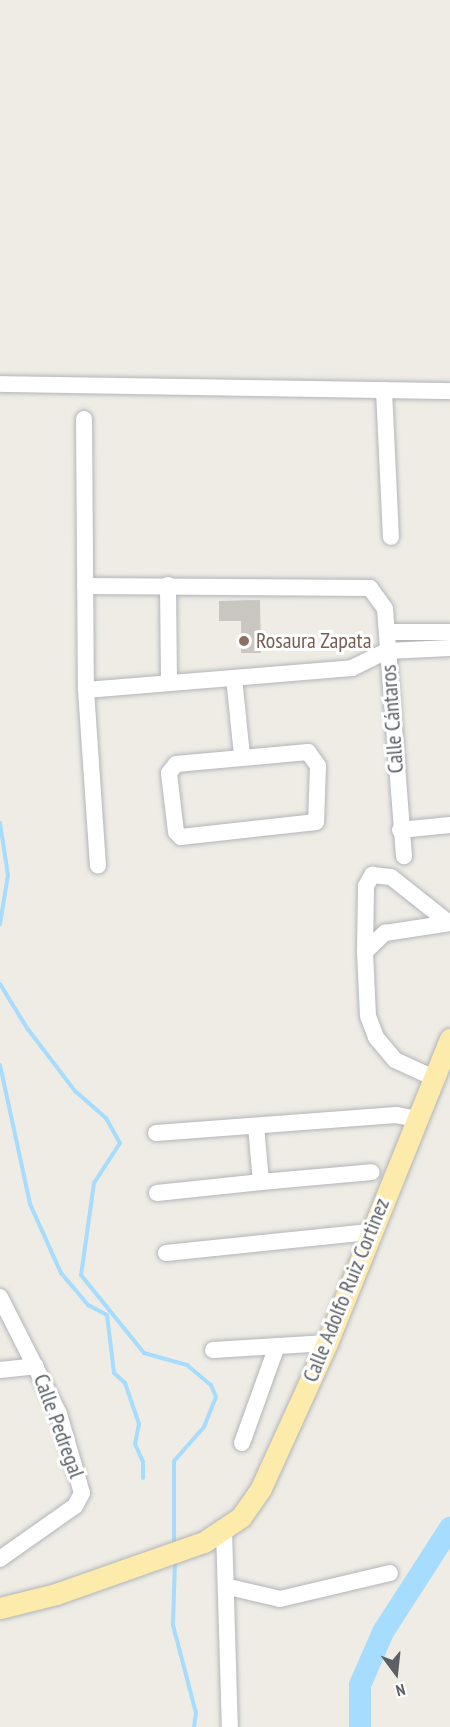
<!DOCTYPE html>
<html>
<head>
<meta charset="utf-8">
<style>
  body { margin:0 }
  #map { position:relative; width:450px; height:1727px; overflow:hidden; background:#eeece5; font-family:"PT Sans Narrow",sans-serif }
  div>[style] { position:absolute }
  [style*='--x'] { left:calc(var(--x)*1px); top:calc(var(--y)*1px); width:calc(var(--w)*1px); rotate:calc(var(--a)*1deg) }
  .stream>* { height:4px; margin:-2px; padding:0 2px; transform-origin:2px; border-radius:2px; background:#a6dcfd }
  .river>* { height:22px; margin:-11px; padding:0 11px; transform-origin:11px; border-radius:11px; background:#a6dcfd }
  .building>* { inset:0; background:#cac6c2 }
  .roads { filter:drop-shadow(0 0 2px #b2b5b9) drop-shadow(0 0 2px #b2b5b9) }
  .minor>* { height:16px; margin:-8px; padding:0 8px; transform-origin:8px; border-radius:8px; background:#fff }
  .major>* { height:21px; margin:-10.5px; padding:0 10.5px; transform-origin:10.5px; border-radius:10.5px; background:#fdebab }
  .dots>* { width:16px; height:16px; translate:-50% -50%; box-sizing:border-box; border:3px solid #fff; border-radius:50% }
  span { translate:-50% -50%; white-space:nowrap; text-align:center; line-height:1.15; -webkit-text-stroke:6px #fff; paint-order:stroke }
  .education-label { font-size:22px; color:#785e54 }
  .left { translate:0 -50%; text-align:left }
  .street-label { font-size:22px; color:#5c6065 }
  .north { position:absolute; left:366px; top:1643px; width:60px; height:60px; -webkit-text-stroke:4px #fff; paint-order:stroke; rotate:165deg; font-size:16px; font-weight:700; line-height:24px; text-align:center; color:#5c6065 }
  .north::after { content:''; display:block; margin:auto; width:21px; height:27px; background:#5c6065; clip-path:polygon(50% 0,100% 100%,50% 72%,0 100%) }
</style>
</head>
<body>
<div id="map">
  <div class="stream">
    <div style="--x:0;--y:823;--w:53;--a:81.3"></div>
    <div style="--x:8;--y:875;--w:50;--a:99.3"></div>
    <div style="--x:0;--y:984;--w:52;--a:58.5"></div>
    <div style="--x:27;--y:1028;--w:79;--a:52.7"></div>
    <div style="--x:75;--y:1091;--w:41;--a:41.1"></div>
    <div style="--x:106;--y:1118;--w:29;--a:61"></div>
    <div style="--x:120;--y:1143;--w:48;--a:123"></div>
    <div style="--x:94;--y:1183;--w:93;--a:98"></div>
    <div style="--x:81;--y:1275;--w:100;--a:51.1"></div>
    <div style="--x:144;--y:1353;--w:45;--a:15.6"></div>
    <div style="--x:187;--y:1365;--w:31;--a:40"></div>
    <div style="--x:211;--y:1385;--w:13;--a:67"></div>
    <div style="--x:216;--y:1397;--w:32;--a:112"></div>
    <div style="--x:204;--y:1427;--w:45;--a:131.4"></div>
    <div style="--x:174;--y:1461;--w:85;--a:90"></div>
    <div style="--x:0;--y:1065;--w:142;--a:77.8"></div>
    <div style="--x:30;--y:1204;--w:76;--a:65.8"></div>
    <div style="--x:61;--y:1273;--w:42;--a:49.8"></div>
    <div style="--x:88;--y:1305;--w:21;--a:28"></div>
    <div style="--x:107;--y:1315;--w:58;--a:83.1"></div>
    <div style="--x:114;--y:1373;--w:15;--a:42"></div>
    <div style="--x:125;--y:1383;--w:43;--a:71.1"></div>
    <div style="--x:139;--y:1424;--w:20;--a:101"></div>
    <div style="--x:135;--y:1444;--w:20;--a:66"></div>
    <div style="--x:143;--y:1462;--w:16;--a:90"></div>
    <div style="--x:175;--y:1560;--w:65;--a:91.8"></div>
    <div style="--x:173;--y:1625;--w:91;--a:75.4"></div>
    <div style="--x:196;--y:1713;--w:14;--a:98"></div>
  </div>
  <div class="river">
    <div style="--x:360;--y:1727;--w:42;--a:-90"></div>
    <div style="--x:360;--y:1685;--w:58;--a:-66.5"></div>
    <div style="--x:383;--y:1632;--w:124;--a:-57.2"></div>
  </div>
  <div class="building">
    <div style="clip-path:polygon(260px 600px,261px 653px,241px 653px,241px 621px,219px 621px,219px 601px)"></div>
  </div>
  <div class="roads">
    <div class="minor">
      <div style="--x:0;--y:384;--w:450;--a:0.9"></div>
      <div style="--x:384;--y:390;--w:147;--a:87.3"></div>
      <div style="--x:84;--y:419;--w:271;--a:89.6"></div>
      <div style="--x:86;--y:690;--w:176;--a:86.1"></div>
      <div style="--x:168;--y:585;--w:97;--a:89.4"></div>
      <div style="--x:85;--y:586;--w:285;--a:0.4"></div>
      <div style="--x:370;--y:588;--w:26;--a:54"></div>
      <div style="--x:385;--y:609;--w:248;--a:85.6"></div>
      <div style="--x:387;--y:632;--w:63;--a:0"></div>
      <div style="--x:234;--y:678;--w:77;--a:84.1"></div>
      <div style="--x:86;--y:690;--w:267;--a:-4.7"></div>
      <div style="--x:352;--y:668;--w:39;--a:-26"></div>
      <div style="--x:387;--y:651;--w:63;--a:-2.7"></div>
      <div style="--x:308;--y:752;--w:17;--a:54"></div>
      <div style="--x:318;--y:766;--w:56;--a:92"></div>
      <div style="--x:316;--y:822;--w:136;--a:173.7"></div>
      <div style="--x:181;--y:837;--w:7;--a:-135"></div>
      <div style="--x:176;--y:832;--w:59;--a:-96.8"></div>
      <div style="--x:169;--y:773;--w:11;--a:-52"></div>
      <div style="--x:176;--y:764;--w:133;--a:-5.2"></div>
      <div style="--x:400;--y:830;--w:50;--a:-5.7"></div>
      <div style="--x:365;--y:952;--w:66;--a:-89.1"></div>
      <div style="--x:366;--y:886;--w:13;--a:-61"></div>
      <div style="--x:372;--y:875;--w:19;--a:6"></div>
      <div style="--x:391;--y:877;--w:74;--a:38.4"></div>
      <div style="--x:434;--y:1078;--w:43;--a:-155.2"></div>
      <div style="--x:395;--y:1060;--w:30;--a:-130"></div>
      <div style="--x:376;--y:1037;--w:22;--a:-111"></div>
      <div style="--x:368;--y:1016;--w:64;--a:-92.7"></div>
      <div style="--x:365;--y:952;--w:28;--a:-44"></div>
      <div style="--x:385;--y:933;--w:66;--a:-8.7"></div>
      <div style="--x:156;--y:1133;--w:241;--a:-4.3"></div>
      <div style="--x:396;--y:1115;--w:22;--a:10"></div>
      <div style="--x:261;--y:1182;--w:111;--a:-5.1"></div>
      <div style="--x:157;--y:1193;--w:105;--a:-6"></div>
      <div style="--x:261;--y:1182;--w:56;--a:-95.1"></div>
      <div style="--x:166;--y:1253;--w:204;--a:-5.9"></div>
      <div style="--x:0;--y:1297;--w:131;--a:63.2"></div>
      <div style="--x:59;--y:1414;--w:82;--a:73.8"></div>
      <div style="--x:82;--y:1493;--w:15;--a:118"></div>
      <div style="--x:75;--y:1506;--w:92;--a:144.8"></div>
      <div style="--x:213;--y:1350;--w:114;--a:-3.5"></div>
      <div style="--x:0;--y:1370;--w:36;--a:-6"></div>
      <div style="--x:242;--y:1443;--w:103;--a:-70.2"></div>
      <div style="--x:224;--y:1530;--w:197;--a:88.3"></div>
      <div style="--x:229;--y:1587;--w:52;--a:13.2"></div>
      <div style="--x:280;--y:1599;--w:113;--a:-13.3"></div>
    </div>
    <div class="major">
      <div style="--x:0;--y:1608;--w:58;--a:-14"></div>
      <div style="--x:56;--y:1594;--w:157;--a:-19.4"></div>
      <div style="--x:204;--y:1542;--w:45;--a:-34"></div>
      <div style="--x:241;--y:1517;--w:35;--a:-55"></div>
      <div style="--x:261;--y:1488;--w:159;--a:-65.5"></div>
      <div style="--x:327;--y:1343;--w:328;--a:-68"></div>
    </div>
  </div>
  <div class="dots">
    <div style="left:244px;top:641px;background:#8d6e63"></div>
  </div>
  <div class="education-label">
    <span class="left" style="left:256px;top:641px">Rosaura Zapata</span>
  </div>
  <div class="street-label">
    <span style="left:392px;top:719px;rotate:-94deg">Calle Cántaros</span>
    <span style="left:346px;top:1290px;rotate:-68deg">Calle Adolfo Ruiz Cortinez</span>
    <span style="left:59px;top:1426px;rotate:70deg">Calle Pedregal</span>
  </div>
  <div class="north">N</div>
</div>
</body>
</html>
